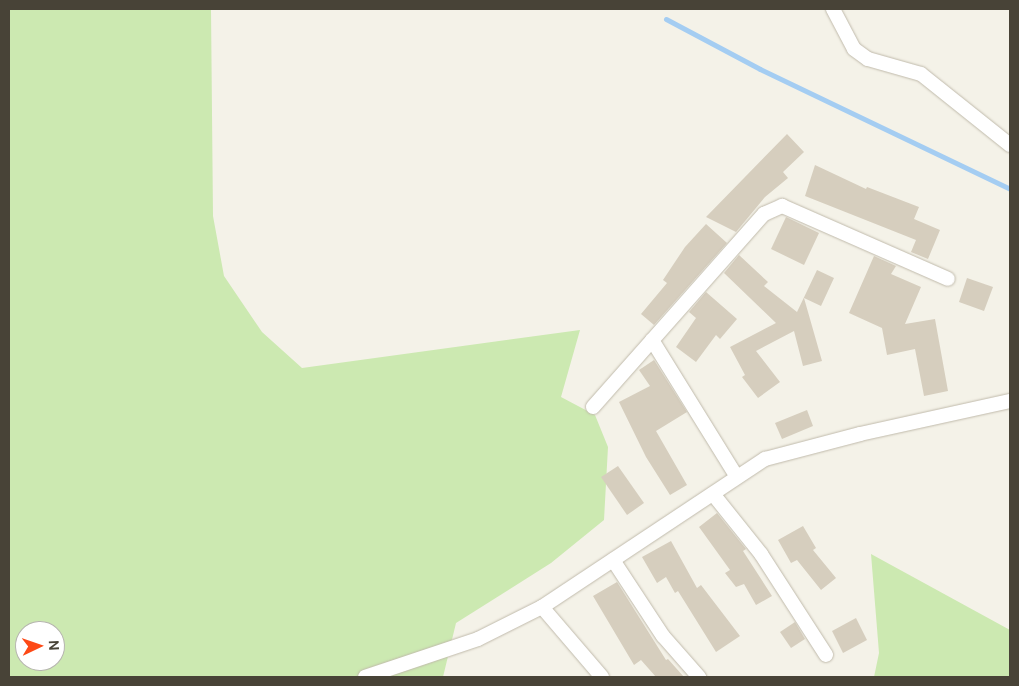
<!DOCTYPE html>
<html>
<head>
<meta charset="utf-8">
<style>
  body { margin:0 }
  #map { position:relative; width:1019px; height:686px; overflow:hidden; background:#f4f2e8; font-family:"DM Sans",sans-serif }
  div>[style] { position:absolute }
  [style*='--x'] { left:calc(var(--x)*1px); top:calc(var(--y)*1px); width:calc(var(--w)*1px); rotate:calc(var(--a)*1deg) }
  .green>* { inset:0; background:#cce9b1 }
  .stream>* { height:5px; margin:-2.5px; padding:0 2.5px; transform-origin:2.5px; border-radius:2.5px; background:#a4cdf2 }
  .building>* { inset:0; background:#d6cebe }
  .roads { filter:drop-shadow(0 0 1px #c0baab) drop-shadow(0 0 1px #c0baab) }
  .street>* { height:14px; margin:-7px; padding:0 7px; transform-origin:7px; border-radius:7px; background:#fff }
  span { translate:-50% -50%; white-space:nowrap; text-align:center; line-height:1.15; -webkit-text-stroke:4px #fff; paint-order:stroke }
  .frame { position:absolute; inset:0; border:10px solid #484337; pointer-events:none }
  .north { position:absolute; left:15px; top:621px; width:50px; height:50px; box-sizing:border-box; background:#fff; border:1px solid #b6b4af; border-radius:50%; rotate:87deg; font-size:14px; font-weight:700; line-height:20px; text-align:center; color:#484337 }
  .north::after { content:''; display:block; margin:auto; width:18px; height:22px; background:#fd4916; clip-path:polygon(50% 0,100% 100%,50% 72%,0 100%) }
</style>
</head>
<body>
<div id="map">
  <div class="green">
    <div style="clip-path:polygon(evenodd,9px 9px,211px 9px,213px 216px,224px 276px,262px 332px,302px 368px,580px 330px,561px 397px,595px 415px,608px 447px,604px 520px,551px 563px,456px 623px,443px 677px,9px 677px,9px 9px,25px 631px,55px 631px,55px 661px,25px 661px,25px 631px)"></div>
    <div style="clip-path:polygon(871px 554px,1010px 630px,1010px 677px,874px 677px,879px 653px)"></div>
  </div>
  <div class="stream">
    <div style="--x:666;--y:19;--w:106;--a:28"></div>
    <div style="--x:760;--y:69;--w:277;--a:25.6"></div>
  </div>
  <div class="building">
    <div style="clip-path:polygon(787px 134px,804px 152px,783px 172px,788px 178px,765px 197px,736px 232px,706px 217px)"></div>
    <div style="clip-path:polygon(815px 165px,866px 189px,867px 187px,919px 207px,914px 219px,940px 230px,928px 259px,911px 252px,916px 240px,805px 196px)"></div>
    <div style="clip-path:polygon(786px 217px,819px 233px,804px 265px,771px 249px)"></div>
    <div style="clip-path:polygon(706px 224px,727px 243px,654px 325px,641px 314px,667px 283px,663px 280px,685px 247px)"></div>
    <div style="clip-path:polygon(739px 255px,768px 282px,764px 286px,797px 312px,817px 270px,834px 278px,821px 306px,804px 298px,822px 361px,803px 366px,794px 331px,756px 351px,780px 382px,758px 398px,742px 377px,745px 375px,730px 347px,776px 323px,724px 273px)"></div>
    <div style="clip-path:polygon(874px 256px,896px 266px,891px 274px,921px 287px,905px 324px,935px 319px,948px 391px,924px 396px,915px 349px,887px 355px,882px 328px,849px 313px)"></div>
    <div style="clip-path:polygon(967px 278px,993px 287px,984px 311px,959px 302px)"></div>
    <div style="clip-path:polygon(706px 292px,737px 319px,720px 339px,716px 335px,696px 362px,676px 347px,696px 318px,689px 312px)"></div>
    <div style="clip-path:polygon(654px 360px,687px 412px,656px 431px,687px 485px,670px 495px,646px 457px,619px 402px,650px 386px,639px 370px)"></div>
    <div style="clip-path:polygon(807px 410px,813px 426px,782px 439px,775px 423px)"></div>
    <div style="clip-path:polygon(618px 466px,644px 503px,627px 515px,601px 477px)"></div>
    <div style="clip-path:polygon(717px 513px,746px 549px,743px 551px,772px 596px,756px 605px,744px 584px,736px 587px,725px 573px,730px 570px,699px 527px)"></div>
    <div style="clip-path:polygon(803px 526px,816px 548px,813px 550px,836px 578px,821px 590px,797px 560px,791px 563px,778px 540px)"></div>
    <div style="clip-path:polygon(671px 541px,697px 588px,701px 585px,740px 636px,716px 652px,678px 591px,675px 593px,666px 577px,657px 583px,642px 557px)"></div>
    <div style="clip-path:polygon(617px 582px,666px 660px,668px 659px,684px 677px,656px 677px,641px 660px,634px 665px,593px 596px)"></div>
    <div style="clip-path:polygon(856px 618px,867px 640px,843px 653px,832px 631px)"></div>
    <div style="clip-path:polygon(795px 622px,805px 639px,791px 648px,780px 632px)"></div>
  </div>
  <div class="roads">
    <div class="street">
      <div style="--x:833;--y:9;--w:45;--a:62.3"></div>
      <div style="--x:854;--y:49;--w:17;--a:36"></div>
      <div style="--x:868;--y:59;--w:55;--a:15.8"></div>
      <div style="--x:921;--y:74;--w:114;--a:38.6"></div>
      <div style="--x:652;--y:340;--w:161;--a:58.2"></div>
      <div style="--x:593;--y:407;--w:258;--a:-48.5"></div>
      <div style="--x:764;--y:214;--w:20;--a:-24"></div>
      <div style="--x:782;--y:206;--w:181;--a:23.7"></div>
      <div style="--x:713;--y:494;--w:77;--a:51.3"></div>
      <div style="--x:761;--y:554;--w:120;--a:57.2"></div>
      <div style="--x:613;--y:560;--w:91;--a:56.7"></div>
      <div style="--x:663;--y:636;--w:55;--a:48.7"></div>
      <div style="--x:542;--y:607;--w:92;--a:49.4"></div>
      <div style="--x:365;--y:677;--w:119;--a:-18.6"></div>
      <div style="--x:478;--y:639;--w:72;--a:-26.6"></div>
      <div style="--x:542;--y:607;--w:268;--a:-33.6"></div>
      <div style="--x:765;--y:459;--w:98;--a:-14.7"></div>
      <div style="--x:860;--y:434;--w:154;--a:-12.4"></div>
    </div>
  </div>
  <div class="frame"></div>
  <div class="north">N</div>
</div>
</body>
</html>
